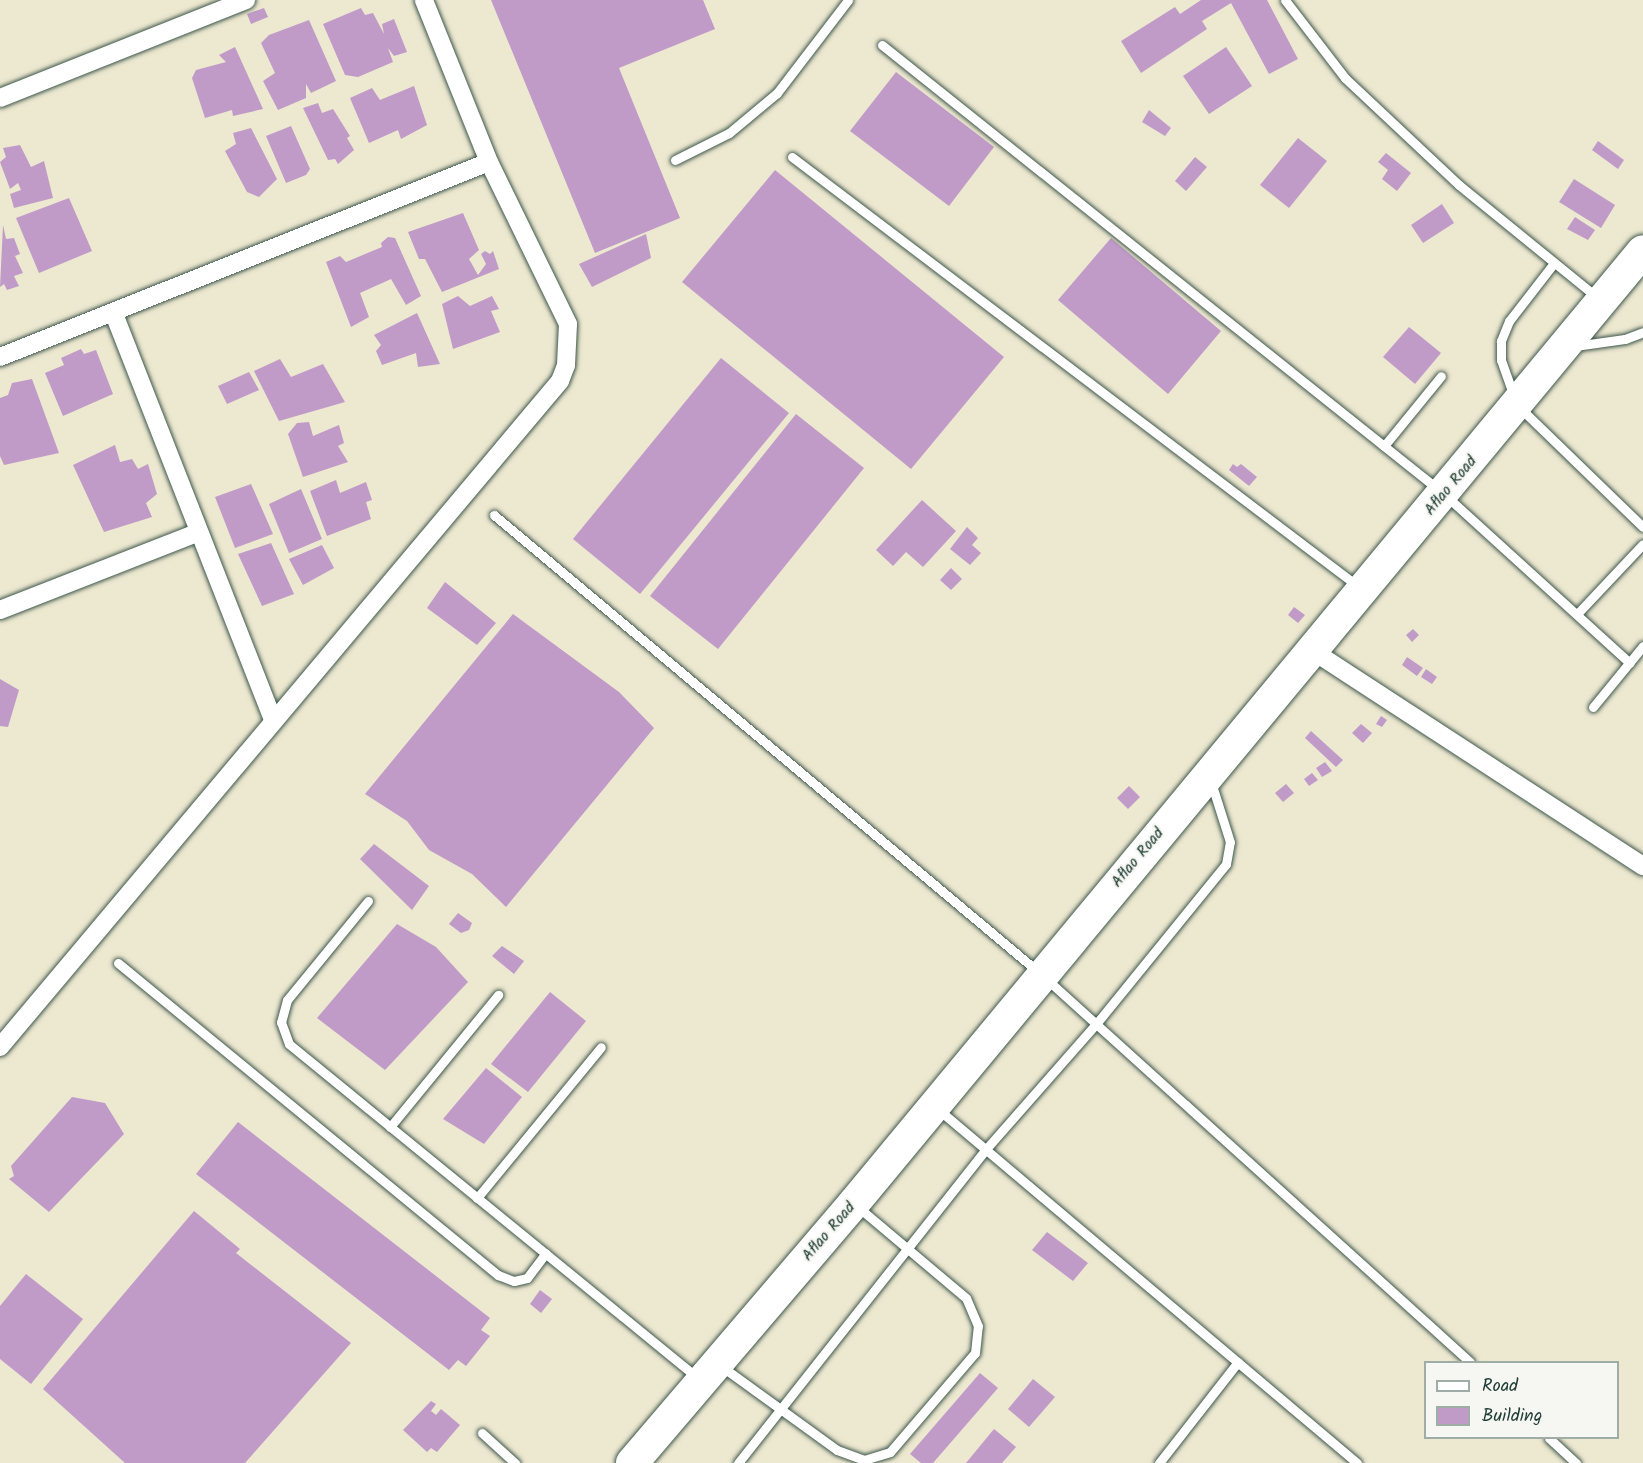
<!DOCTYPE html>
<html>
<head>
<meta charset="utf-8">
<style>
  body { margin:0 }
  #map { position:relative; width:1643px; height:1463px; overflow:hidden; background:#ede8d0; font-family:Kalam,sans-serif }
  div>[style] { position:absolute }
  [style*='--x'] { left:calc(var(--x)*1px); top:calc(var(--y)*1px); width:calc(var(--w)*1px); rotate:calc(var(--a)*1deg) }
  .building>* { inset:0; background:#c09bc8 }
  .roads { filter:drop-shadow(0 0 2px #3e574b) drop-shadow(0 0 2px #3e574b) }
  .lane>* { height:9px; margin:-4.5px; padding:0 4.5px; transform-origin:4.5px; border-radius:4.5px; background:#fff }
  .street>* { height:18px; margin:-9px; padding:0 9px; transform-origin:9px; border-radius:9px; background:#fff }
  .highway>* { height:32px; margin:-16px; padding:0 16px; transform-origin:16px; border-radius:16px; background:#fff }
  span { translate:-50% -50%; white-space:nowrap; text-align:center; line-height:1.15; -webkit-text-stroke:4.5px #f6f6f2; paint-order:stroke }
  .street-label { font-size:16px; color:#1f3d34 }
  .legend { position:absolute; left:1424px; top:1361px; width:195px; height:78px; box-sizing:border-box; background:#f6f6f2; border:2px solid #a0aca6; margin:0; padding:8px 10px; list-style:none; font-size:18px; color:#1f3d34 }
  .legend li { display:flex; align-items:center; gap:12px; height:30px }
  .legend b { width:30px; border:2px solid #a0aca6 }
</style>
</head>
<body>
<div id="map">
  <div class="building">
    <div style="clip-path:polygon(491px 0,703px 0,715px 29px,619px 68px,680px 218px,595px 253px)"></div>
    <div style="clip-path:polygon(1201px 0,1267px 0,1298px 59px,1269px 74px,1231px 3px,1202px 21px,1207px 29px,1141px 73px,1121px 41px,1175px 7px,1180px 14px)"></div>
    <div style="clip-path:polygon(264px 8px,268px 17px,251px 24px,247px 14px)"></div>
    <div style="clip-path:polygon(361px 8px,365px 15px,373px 13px,384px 34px,382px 24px,394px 19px,407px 52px,394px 56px,388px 48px,393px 62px,358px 77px,345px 75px,323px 24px)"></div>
    <div style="clip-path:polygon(309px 20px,336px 81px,311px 93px,306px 84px,306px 98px,278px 110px,263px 81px,275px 73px,261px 43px,269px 35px)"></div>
    <div style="clip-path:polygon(235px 47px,263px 109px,233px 116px,232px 110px,205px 118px,192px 78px,196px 70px,226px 62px,219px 55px)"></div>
    <div style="clip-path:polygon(1226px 47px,1252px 86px,1209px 114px,1183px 76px)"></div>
    <div style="clip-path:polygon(896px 72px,994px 147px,949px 206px,850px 131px)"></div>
    <div style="clip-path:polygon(414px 86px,427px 125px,401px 139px,398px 130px,369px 143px,350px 98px,372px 88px,380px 100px)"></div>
    <div style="clip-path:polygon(318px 103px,322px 113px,333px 109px,350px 136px,347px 138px,354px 150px,338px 164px,335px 159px,328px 160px,303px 108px)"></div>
    <div style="clip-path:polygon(1149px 110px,1171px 128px,1165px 136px,1142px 122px)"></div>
    <div style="clip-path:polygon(291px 126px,310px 169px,306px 175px,286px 183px,266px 136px)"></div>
    <div style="clip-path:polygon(251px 128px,277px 179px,259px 197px,247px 192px,225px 151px,236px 144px,233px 133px)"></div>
    <div style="clip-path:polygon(1298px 138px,1327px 161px,1289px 208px,1260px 185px)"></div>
    <div style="clip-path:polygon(1598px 141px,1624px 160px,1618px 169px,1592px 150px)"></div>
    <div style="clip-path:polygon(20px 145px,31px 167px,44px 161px,53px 198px,14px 208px,10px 194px,21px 190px,18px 183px,10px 189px,0 162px,6px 157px,3px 148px)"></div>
    <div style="clip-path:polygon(1386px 153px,1411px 173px,1397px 191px,1382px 179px,1388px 170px,1378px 162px)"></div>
    <div style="clip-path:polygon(1195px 157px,1207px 167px,1186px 191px,1175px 181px)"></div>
    <div style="clip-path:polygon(775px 170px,1004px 357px,911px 469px,682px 282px)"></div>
    <div style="clip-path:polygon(1574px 179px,1615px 205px,1601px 228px,1559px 202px)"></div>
    <div style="clip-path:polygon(69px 198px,92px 251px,39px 273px,16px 218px)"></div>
    <div style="clip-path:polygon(1442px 204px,1454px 223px,1423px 243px,1411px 225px)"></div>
    <div style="clip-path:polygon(463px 213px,479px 250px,469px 259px,478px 275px,486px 264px,481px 254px,485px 251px,490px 254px,493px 251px,499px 269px,442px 292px,425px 259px,419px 259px,408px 232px)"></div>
    <div style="clip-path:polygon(1575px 217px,1595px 230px,1588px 240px,1567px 229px)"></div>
    <div style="clip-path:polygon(3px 225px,6px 239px,14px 238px,20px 254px,15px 256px,23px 273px,14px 276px,19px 286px,7px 290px,4px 284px,0 287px)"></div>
    <div style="clip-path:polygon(646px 234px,651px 258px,592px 287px,579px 264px)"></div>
    <div style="clip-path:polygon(388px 237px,395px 238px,421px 296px,406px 305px,391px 279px,360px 293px,369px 317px,351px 327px,326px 262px,340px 256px,346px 262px,382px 247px,381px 243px)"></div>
    <div style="clip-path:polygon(1111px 238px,1221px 331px,1168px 394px,1058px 300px)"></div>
    <div style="clip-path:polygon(458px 296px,470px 306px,492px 296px,499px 309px,491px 311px,500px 332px,453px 349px,442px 304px)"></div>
    <div style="clip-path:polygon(417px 313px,440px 364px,418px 367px,416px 353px,382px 365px,376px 351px,381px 345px,374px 335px)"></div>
    <div style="clip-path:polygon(1409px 327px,1441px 353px,1415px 384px,1383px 357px)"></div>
    <div style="clip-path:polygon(81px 349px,84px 354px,96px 350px,113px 394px,63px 416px,45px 373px,64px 365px,61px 358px)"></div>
    <div style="clip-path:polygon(721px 358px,789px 413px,640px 594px,573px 539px)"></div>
    <div style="clip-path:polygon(280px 359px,291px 377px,323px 364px,345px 402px,279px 421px,254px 371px)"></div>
    <div style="clip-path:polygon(249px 372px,259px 390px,227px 404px,218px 386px)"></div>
    <div style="clip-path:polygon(32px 379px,59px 453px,4px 465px,0 456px,0 398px,8px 395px,12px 383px)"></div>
    <div style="clip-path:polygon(796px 414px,864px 468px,718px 649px,650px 596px)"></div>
    <div style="clip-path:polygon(309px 422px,313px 436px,339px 425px,344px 443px,338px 446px,348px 462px,303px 477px,288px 434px,297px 423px)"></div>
    <div style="clip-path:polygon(115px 445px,120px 462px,132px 459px,138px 469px,148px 464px,157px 494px,146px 503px,152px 517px,104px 532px,73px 465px)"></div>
    <div style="clip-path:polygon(1233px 464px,1237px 467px,1241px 464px,1257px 477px,1249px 486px,1229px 470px)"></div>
    <div style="clip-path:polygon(336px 480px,340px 493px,366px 482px,372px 500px,366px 502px,371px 519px,327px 536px,310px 491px)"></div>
    <div style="clip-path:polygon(251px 484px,273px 534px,235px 548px,215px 497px)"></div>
    <div style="clip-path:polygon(301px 489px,322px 539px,289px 553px,269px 504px)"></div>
    <div style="clip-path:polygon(922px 500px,956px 531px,923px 567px,906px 552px,893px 566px,876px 550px)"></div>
    <div style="clip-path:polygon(967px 527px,978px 538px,972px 545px,981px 553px,970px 565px,950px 549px)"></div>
    <div style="clip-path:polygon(271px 543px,294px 594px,262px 606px,238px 554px)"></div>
    <div style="clip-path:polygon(322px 545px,334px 568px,303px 585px,289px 559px)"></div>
    <div style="clip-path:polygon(951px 568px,962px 579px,951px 590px,940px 580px)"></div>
    <div style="clip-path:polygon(445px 582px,496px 623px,477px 645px,427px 608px)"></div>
    <div style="clip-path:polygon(1294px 607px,1305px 615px,1298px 623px,1288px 615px)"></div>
    <div style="clip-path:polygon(513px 614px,619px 692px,654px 728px,506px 907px,472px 874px,429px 850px,407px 821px,365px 794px)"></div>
    <div style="clip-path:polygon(1413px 629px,1419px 635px,1412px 642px,1406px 635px)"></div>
    <div style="clip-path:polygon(1407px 657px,1423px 668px,1417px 676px,1402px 665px)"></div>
    <div style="clip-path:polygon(1426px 669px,1437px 677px,1432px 684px,1421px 677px)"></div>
    <div style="clip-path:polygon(0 679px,19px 690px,8px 727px,0 726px)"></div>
    <div style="clip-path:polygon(1381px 716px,1387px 720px,1382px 727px,1376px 724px)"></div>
    <div style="clip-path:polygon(1361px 724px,1372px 733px,1363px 743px,1352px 733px)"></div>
    <div style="clip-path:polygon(1311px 731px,1343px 760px,1336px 767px,1305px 738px)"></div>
    <div style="clip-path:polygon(1325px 762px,1332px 771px,1322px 777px,1316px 768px)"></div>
    <div style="clip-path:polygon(1312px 773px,1318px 780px,1309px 786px,1304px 779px)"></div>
    <div style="clip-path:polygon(1286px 784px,1294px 793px,1283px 802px,1275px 793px)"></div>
    <div style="clip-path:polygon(1129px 786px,1140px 797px,1128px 809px,1117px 798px)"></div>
    <div style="clip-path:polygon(374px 844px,429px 886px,412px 910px,360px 859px)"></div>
    <div style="clip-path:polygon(458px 913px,472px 923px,469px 930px,461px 933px,449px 924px)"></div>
    <div style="clip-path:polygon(397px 924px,436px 947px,468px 982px,385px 1070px,317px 1018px)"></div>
    <div style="clip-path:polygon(502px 946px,524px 961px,514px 974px,492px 956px)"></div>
    <div style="clip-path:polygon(550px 992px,586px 1021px,528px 1092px,491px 1064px)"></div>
    <div style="clip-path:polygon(486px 1068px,522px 1097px,484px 1144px,443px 1119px)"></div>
    <div style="clip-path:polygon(72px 1097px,105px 1103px,124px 1134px,49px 1212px,9px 1179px,14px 1176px,11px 1166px)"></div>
    <div style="clip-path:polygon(238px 1122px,490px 1318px,481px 1330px,490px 1336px,466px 1366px,458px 1360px,449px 1370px,196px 1174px)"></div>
    <div style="clip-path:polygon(194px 1211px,240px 1249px,236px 1253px,351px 1343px,245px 1463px,125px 1463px,43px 1389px)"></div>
    <div style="clip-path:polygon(1047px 1232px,1088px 1263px,1073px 1281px,1032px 1250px)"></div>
    <div style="clip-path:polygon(26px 1274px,83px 1319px,31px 1384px,0 1359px,0 1306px)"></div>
    <div style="clip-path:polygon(540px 1290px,552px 1299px,541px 1313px,530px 1304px)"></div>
    <div style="clip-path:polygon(980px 1373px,998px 1388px,933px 1463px,921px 1463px,910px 1454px)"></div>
    <div style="clip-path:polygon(1033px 1379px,1055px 1397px,1029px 1427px,1008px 1409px)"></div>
    <div style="clip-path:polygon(431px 1401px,436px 1404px,431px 1411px,436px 1415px,441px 1409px,460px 1425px,437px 1452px,431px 1448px,427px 1452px,403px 1430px)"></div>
    <div style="clip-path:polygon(994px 1429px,1016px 1447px,1002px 1463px,966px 1463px)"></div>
  </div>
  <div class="roads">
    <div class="lane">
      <div style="--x:1285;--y:0;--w:98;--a:52.4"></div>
      <div style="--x:1345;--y:78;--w:156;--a:43.2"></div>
      <div style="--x:1459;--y:185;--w:179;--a:39.1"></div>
      <div style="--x:882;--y:45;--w:719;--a:38.62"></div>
      <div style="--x:1444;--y:494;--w:251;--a:42.3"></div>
      <div style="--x:792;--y:157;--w:712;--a:37.18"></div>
      <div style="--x:675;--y:160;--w:60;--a:-26.6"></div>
      <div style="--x:729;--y:133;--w:62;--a:-39.8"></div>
      <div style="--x:777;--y:93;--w:117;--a:-52.6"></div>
      <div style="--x:1554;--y:263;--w:73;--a:127.8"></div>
      <div style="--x:1509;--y:321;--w:22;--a:112"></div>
      <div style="--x:1501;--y:341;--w:19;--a:90"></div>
      <div style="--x:1501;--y:360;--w:48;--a:70.4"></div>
      <div style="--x:1517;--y:405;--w:175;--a:44.1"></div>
      <div style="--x:1575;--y:346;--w:50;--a:-8"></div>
      <div style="--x:1625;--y:339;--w:19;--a:-21"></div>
      <div style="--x:1384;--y:446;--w:90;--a:-50.8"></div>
      <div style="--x:494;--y:515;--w:715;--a:40.01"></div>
      <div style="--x:1042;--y:975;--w:577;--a:42.12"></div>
      <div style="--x:1577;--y:614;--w:96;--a:-46.7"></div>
      <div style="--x:1593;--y:707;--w:79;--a:-50.7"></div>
      <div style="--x:368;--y:901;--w:128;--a:129.3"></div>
      <div style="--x:287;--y:1000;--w:23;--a:105"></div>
      <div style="--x:281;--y:1022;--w:23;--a:70"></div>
      <div style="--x:289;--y:1044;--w:529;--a:39.25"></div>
      <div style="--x:118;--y:963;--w:492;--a:39.4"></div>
      <div style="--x:498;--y:1275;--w:17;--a:21"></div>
      <div style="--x:514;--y:1281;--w:13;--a:-13"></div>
      <div style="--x:527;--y:1278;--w:31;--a:-53"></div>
      <div style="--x:939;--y:1110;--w:547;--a:40.18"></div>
      <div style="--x:390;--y:1127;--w:171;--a:-50.7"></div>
      <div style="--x:477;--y:1198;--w:195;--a:-50.6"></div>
      <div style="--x:721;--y:1366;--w:143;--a:35.9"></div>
      <div style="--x:837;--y:1450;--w:29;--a:20"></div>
      <div style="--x:864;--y:1460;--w:27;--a:-17"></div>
      <div style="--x:890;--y:1452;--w:130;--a:-49.4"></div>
      <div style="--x:975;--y:1353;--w:27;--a:-84"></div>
      <div style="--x:978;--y:1326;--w:30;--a:-113"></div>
      <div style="--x:966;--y:1298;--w:141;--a:-139.9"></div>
      <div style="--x:482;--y:1433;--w:45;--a:42.3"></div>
      <div style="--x:1549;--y:1438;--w:37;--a:43"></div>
      <div style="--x:738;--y:1463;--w:400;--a:-51.7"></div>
      <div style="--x:986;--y:1149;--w:167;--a:-48.7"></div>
      <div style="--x:1096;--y:1024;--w:206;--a:-50.9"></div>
      <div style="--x:1226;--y:864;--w:22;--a:-80"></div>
      <div style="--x:1230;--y:842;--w:63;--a:-107.6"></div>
      <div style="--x:1159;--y:1463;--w:128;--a:-52"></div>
    </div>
    <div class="street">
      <div style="--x:0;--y:98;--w:265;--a:-21.7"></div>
      <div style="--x:114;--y:314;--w:436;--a:68.6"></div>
      <div style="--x:0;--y:357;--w:526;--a:-21.74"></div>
      <div style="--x:0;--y:610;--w:211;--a:-21.4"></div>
      <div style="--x:1313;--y:651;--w:394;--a:33.1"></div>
      <div style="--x:0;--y:1047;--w:870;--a:-49.94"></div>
      <div style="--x:560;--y:381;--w:17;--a:-69"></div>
      <div style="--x:566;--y:365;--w:41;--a:-87.2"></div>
      <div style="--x:568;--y:324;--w:180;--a:-116"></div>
      <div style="--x:489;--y:162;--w:175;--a:-111.9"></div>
    </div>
    <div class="highway">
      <div style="--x:632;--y:1463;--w:342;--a:-49.5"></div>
      <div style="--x:854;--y:1203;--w:1236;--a:-50.35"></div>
    </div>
  </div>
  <div class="street-label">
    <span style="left:1451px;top:486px;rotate:-50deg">Aflao Road</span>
    <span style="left:1138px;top:858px;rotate:-50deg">Aflao Road</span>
    <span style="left:829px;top:1232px;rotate:-49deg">Aflao Road</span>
  </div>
  <ul class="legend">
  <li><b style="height:8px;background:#fff"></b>Road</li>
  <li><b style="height:16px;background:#c09bc8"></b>Building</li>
  </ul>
</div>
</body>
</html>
